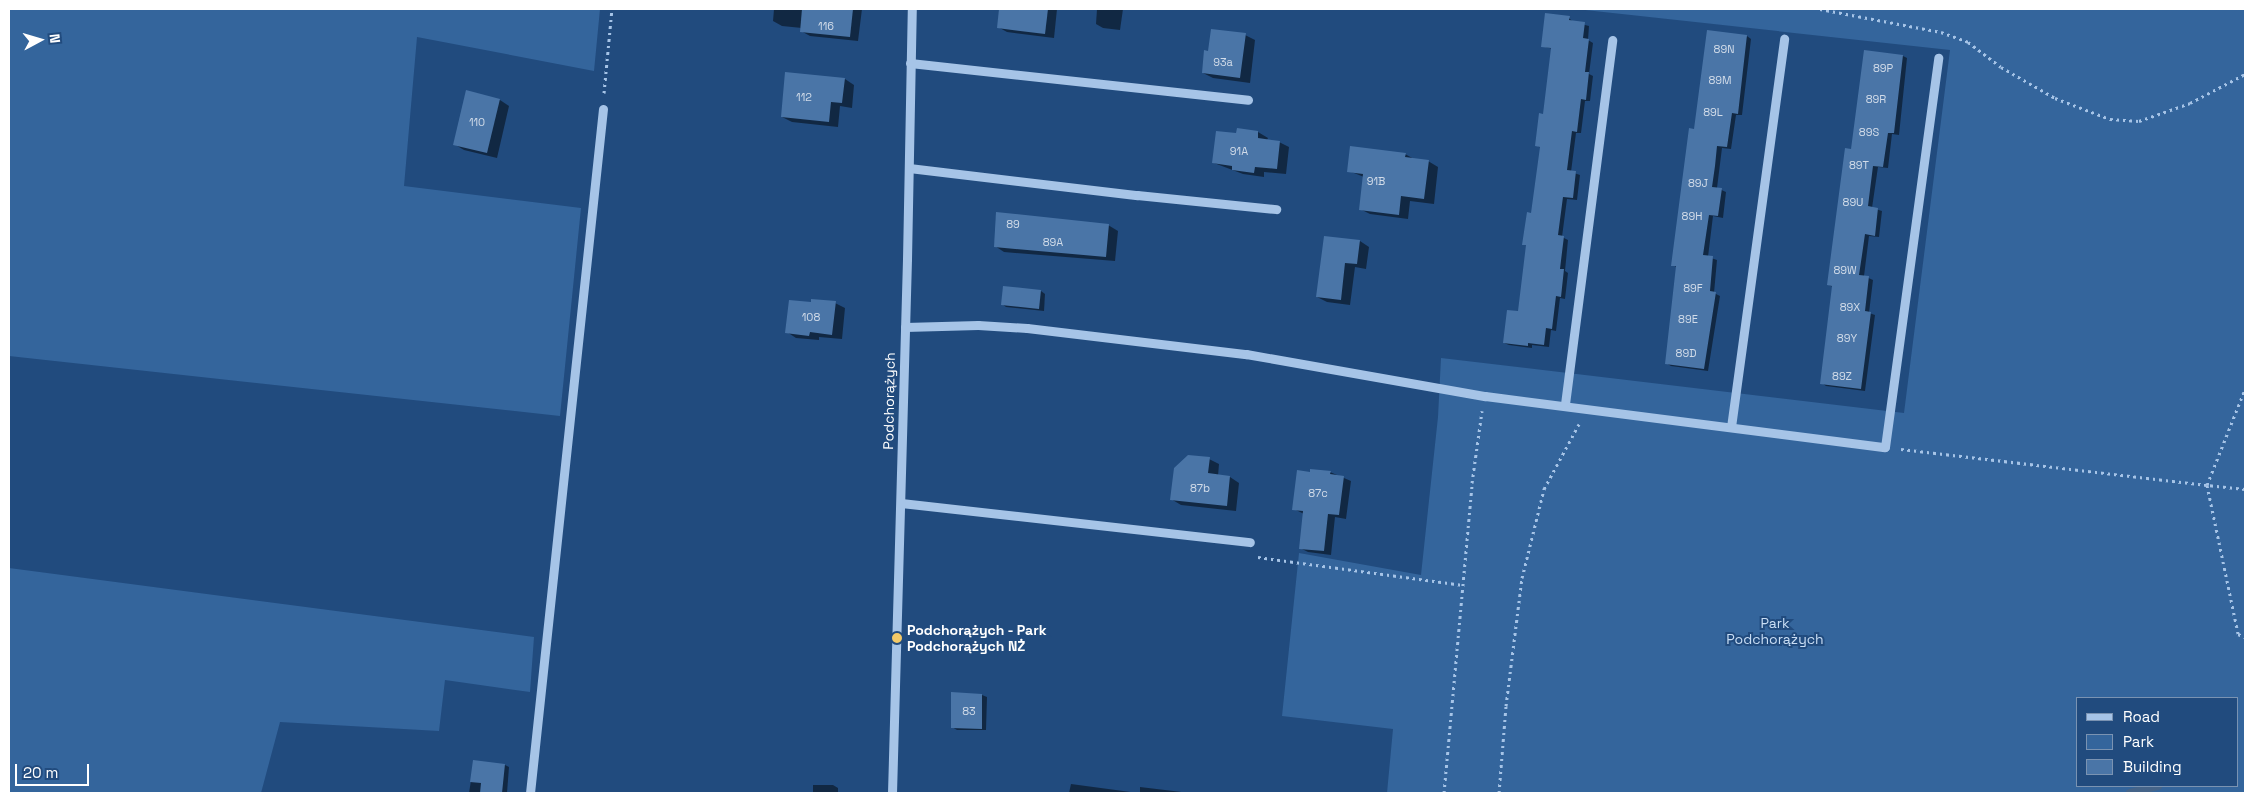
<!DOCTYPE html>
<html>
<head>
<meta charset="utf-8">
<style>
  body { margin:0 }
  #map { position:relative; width:2254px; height:802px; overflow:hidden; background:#214b7e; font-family:"Space Grotesk",sans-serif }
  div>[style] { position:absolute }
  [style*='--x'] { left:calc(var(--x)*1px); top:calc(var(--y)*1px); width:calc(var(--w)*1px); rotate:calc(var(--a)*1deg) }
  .green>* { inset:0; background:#34659c }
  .shadow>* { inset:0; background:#0007 }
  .stream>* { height:8px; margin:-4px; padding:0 4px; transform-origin:4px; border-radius:4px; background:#456489 }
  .building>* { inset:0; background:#4a75a7 }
  .path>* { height:3px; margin-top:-1.5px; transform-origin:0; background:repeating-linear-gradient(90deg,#a6c4e7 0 2.5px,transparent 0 6.5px) }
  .minor>* { height:9px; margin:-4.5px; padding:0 4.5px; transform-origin:4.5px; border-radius:4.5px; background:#a6c4e7 }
  .dots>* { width:14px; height:14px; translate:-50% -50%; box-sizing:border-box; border:2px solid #214b7e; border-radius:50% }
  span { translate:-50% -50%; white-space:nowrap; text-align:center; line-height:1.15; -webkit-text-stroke:4px #214b7e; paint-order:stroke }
  .number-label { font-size:11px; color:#d2dce9 }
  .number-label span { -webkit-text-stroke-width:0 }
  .street-label { font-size:14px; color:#fff }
  .park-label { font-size:14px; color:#c9def5 }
  .poi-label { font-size:14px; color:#fff; font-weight:700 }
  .left { translate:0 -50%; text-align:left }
  .frame { position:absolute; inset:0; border:10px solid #fff; pointer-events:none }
  .legend { position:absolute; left:2076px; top:697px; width:162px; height:90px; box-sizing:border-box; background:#214b7e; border:1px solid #7a93b2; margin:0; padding:6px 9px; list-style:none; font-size:15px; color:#fff }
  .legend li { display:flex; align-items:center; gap:10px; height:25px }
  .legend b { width:25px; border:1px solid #7a93b2 }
  .north { position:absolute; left:15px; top:15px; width:50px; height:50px; -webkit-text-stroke:4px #214b7e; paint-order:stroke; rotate:84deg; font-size:14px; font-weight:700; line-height:20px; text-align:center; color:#fff }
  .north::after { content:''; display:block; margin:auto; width:18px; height:22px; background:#fff; clip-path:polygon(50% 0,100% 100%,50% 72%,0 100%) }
  .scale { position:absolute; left:15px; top:764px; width:74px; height:22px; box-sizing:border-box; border:2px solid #fff; border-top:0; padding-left:6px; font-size:15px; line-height:18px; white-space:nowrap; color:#fff; -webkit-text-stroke:4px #214b7e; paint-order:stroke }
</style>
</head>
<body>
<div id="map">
  <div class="green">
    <div style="clip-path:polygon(9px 9px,600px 9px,594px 71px,417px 37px,404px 186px,581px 208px,560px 416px,9px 356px)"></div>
    <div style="clip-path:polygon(evenodd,1576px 9px,2245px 9px,2245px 793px,1387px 793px,1393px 729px,1282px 716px,1299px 553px,1421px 575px,1438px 417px,1441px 358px,1904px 413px,1950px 50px,1576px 9px,2078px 698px,2238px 698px,2238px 786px,2078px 786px,2078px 698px)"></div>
    <div style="clip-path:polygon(9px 568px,534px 637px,530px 692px,445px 680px,439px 731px,280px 722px,261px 793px,9px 793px)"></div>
  </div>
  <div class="shadow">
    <div style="clip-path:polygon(774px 9px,862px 9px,858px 41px,810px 36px,801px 31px,802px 28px,782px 26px,773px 21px)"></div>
    <div style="clip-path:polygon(1000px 9px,1057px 9px,1054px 38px,1007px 32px,998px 27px)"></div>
    <div style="clip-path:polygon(1097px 9px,1123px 9px,1120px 30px,1103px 28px,1096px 24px)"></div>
    <div style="clip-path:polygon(1569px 18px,1573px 22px,1589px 26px,1588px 40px,1593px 43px,1589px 74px,1593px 76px,1590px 101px,1585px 101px,1581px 133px,1576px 133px,1571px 172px,1580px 175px,1577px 200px,1567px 199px,1562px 237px,1568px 240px,1565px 271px,1568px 273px,1565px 299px,1560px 298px,1556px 331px,1551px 330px,1549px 347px,1532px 345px,1532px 348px,1509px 345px,1504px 343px,1519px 313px,1528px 246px,1524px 244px,1532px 214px,1541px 148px,1536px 145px,1544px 115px,1553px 49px,1542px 46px)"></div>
    <div style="clip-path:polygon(1245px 35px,1255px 40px,1250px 83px,1213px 78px,1203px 73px,1209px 52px)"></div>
    <div style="clip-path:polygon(1747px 36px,1751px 39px,1742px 115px,1736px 115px,1731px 149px,1722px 148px,1717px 188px,1726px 192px,1723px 218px,1713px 216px,1708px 257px,1717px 260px,1714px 293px,1720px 296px,1708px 371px,1671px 366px,1666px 363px,1678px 268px,1673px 265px,1695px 130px)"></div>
    <div style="clip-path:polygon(1865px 51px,1903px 56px,1907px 58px,1899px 135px,1892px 134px,1888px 168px,1878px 167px,1872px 208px,1882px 211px,1879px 237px,1869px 236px,1864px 276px,1873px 280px,1869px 313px,1875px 315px,1865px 391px,1826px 386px,1822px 383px,1833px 287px,1829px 285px,1852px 150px)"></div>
    <div style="clip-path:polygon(845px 79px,854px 85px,852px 108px,840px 106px,838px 127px,792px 122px,782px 117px)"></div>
    <div style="clip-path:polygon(467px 91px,500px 100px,509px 106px,497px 158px,464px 150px,454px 144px)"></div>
    <div style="clip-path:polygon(1238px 130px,1258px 132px,1268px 138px,1267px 140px,1279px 142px,1289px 147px,1286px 174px,1264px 172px,1264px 177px,1243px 174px,1214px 163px,1237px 135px)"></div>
    <div style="clip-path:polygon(1405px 154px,1414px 159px,1428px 161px,1438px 167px,1434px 204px,1410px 201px,1408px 219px,1370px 214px,1360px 209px,1364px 177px,1349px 171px)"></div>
    <div style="clip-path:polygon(1108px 225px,1118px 231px,1115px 261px,1004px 252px,995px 246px)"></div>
    <div style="clip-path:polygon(1360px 241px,1369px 247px,1366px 269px,1355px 267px,1350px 305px,1327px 302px,1317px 297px)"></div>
    <div style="clip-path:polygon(1041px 291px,1045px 294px,1044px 311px,1006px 307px,1002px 304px)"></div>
    <div style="clip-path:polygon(835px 303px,845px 308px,842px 339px,819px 337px,819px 340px,796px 338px,787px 332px,812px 304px)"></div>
    <div style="clip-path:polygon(1209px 459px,1219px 464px,1218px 476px,1230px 477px,1239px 483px,1236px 511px,1181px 505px,1171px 499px)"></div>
    <div style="clip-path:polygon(1330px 472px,1351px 481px,1346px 519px,1335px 517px,1331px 555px,1308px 552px,1300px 548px,1304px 514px,1294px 509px,1311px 473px)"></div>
    <div style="clip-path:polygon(952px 694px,982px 695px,987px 697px,986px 730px,957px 730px,952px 727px)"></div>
    <div style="clip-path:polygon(474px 762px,505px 765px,509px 767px,507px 793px,469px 793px)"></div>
    <div style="clip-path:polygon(1071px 784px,1138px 793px,1069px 793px)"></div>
    <div style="clip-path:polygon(813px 785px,833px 785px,838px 788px,838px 792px,852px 793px,783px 793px,813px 792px)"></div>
    <div style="clip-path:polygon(1140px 787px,1190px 793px,1191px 793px,1140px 793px)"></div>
  </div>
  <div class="stream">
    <div style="--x:2130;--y:793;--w:29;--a:-14"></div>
  </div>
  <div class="building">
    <div style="clip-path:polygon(802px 9px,853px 9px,850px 37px,800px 32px)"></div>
    <div style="clip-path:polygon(999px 9px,1048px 9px,1045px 34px,997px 28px)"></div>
    <div style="clip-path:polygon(1545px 13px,1570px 16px,1569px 20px,1585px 22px,1583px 38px,1589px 39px,1585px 72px,1589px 72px,1586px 100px,1581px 99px,1577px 132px,1572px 131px,1567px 170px,1576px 171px,1573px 198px,1563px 197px,1558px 235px,1564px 236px,1560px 269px,1564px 269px,1561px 297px,1556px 296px,1552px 329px,1546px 328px,1544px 345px,1528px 343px,1528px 346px,1503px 343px,1507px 310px,1518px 311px,1526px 245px,1522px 245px,1527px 212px,1531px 213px,1540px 147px,1535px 146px,1539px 113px,1543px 114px,1551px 48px,1541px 47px)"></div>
    <div style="clip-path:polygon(1211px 29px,1246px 33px,1240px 78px,1202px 73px,1204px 50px,1208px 51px)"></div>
    <div style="clip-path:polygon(1707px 30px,1747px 35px,1738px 114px,1732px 113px,1727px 147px,1717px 146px,1715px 166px,1712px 187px,1722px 188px,1718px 216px,1709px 215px,1703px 255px,1713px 256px,1710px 291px,1716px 292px,1704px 369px,1665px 364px,1676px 266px,1671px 266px,1689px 128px,1694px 129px)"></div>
    <div style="clip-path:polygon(1864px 50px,1903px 55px,1894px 133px,1888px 133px,1883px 167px,1873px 166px,1868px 206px,1878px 208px,1875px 236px,1865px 234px,1862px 255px,1859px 275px,1869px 276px,1865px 311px,1871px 312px,1861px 389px,1820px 384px,1832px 286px,1827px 285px,1845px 148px,1851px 149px)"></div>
    <div style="clip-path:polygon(785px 72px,845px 78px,842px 103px,831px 102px,829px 122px,781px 117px)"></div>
    <div style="clip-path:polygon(466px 90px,500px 99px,487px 153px,453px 145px)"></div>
    <div style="clip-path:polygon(1237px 128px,1258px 131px,1258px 138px,1280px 141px,1277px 169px,1255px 167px,1254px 173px,1232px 170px,1232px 166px,1212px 163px,1216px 131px,1236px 133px)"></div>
    <div style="clip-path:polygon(1350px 146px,1406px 153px,1405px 157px,1429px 160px,1424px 199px,1401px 196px,1399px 215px,1359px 210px,1363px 174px,1347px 172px)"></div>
    <div style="clip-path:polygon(996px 212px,1109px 224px,1106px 257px,994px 247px)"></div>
    <div style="clip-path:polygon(1324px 236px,1360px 240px,1357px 264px,1345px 263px,1341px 300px,1316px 297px)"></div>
    <div style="clip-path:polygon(1003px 286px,1041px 290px,1039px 309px,1001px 305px)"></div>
    <div style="clip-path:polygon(811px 299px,836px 301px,832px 335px,810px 332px,809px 336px,785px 333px,789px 300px,811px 302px)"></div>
    <div style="clip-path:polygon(1188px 455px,1210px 457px,1208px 473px,1230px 476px,1227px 506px,1170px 500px,1174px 468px)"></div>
    <div style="clip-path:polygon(1310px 469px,1331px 471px,1330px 474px,1344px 476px,1339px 515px,1328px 514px,1324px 551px,1299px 549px,1303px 511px,1292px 510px,1297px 470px,1310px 472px)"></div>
    <div style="clip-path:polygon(951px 692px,982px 694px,982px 729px,951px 728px)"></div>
    <div style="clip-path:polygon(473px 760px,505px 764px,502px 793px,480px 793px,481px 783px,470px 782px)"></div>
  </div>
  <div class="path">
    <div style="--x:1820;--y:9;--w:123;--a:10.8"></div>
    <div style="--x:1941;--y:32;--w:29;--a:20"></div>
    <div style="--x:1968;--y:42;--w:41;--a:37.1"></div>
    <div style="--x:2001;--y:67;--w:62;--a:29.9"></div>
    <div style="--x:2055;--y:98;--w:59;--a:20.9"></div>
    <div style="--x:2110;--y:119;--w:29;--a:4"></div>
    <div style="--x:2139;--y:121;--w:54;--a:-19.4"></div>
    <div style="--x:2190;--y:103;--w:62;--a:-27.8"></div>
    <div style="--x:604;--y:93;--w:84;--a:-84.6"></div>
    <div style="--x:1901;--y:449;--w:308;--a:6.7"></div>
    <div style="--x:2207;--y:485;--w:103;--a:-68.4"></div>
    <div style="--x:2245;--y:489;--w:38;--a:-174"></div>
    <div style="--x:2207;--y:485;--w:152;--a:78.2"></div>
    <div style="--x:2238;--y:634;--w:8;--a:23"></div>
    <div style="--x:1258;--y:557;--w:207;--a:7.8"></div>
    <div style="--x:1444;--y:793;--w:311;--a:-84.8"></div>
    <div style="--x:1472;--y:483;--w:73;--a:-82.1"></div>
    <div style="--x:1499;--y:793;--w:87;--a:-85.4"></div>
    <div style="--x:1506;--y:706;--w:129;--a:-82.9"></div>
    <div style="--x:1522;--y:578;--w:92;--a:-76.1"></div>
    <div style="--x:1544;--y:489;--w:74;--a:-61.7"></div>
  </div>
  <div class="minor">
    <div style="--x:910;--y:63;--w:340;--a:6.2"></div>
    <div style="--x:909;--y:168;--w:230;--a:6.8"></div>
    <div style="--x:1137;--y:195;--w:140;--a:5.8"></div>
    <div style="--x:905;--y:327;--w:73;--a:-1.6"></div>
    <div style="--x:978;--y:325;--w:49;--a:3.5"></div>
    <div style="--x:1027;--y:328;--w:221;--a:6.8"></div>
    <div style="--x:1246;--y:354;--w:243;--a:10"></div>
    <div style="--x:1485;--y:396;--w:403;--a:7.3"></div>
    <div style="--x:1885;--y:447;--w:393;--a:-82.2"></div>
    <div style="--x:1565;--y:404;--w:367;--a:-82.6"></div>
    <div style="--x:1731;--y:427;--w:392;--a:-82.2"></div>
    <div style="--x:901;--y:503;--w:351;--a:6.4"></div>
    <div style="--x:530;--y:793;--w:688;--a:-83.91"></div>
    <div style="--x:892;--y:793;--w:534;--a:-88.39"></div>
    <div style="--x:907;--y:259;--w:250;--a:-88.9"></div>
  </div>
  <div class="dots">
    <div style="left:897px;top:638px;background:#f3c967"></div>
  </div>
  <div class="number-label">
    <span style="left:826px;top:26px">116</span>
    <span style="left:1724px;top:49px">89N</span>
    <span style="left:1223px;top:62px">93a</span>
    <span style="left:1883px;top:68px">89P</span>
    <span style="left:1720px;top:80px">89M</span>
    <span style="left:804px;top:97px">112</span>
    <span style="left:1876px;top:99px">89R</span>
    <span style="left:1713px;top:112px">89L</span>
    <span style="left:477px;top:122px">110</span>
    <span style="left:1869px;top:132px">89S</span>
    <span style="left:1239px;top:151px">91A</span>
    <span style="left:1859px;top:165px">89T</span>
    <span style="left:1376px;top:181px">91B</span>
    <span style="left:1698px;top:183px">89J</span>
    <span style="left:1853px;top:202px">89U</span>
    <span style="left:1692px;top:216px">89H</span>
    <span style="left:1013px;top:224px">89</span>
    <span style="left:1053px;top:242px">89A</span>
    <span style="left:1845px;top:270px">89W</span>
    <span style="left:1693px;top:288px">89F</span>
    <span style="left:1850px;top:307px">89X</span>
    <span style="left:811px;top:317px">108</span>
    <span style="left:1688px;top:319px">89E</span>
    <span style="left:1847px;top:338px">89Y</span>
    <span style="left:1686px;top:353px">89D</span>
    <span style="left:1842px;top:376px">89Z</span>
    <span style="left:1200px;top:488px">87b</span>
    <span style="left:1318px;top:493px">87c</span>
    <span style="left:969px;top:711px">83</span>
  </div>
  <div class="street-label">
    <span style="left:889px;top:401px;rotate:-89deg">Podchorążych</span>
  </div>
  <div class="park-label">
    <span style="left:1775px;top:631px">Park<br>Podchorążych</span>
  </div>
  <div class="poi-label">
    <span class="left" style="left:907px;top:638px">Podchorążych - Park<br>Podchorążych NŻ</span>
  </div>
  <div class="frame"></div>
  <ul class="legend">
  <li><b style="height:6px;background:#a6c4e7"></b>Road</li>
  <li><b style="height:14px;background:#34659c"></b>Park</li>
  <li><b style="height:14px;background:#4a75a7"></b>Building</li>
  </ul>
  <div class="north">N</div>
  <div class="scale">20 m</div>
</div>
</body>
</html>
